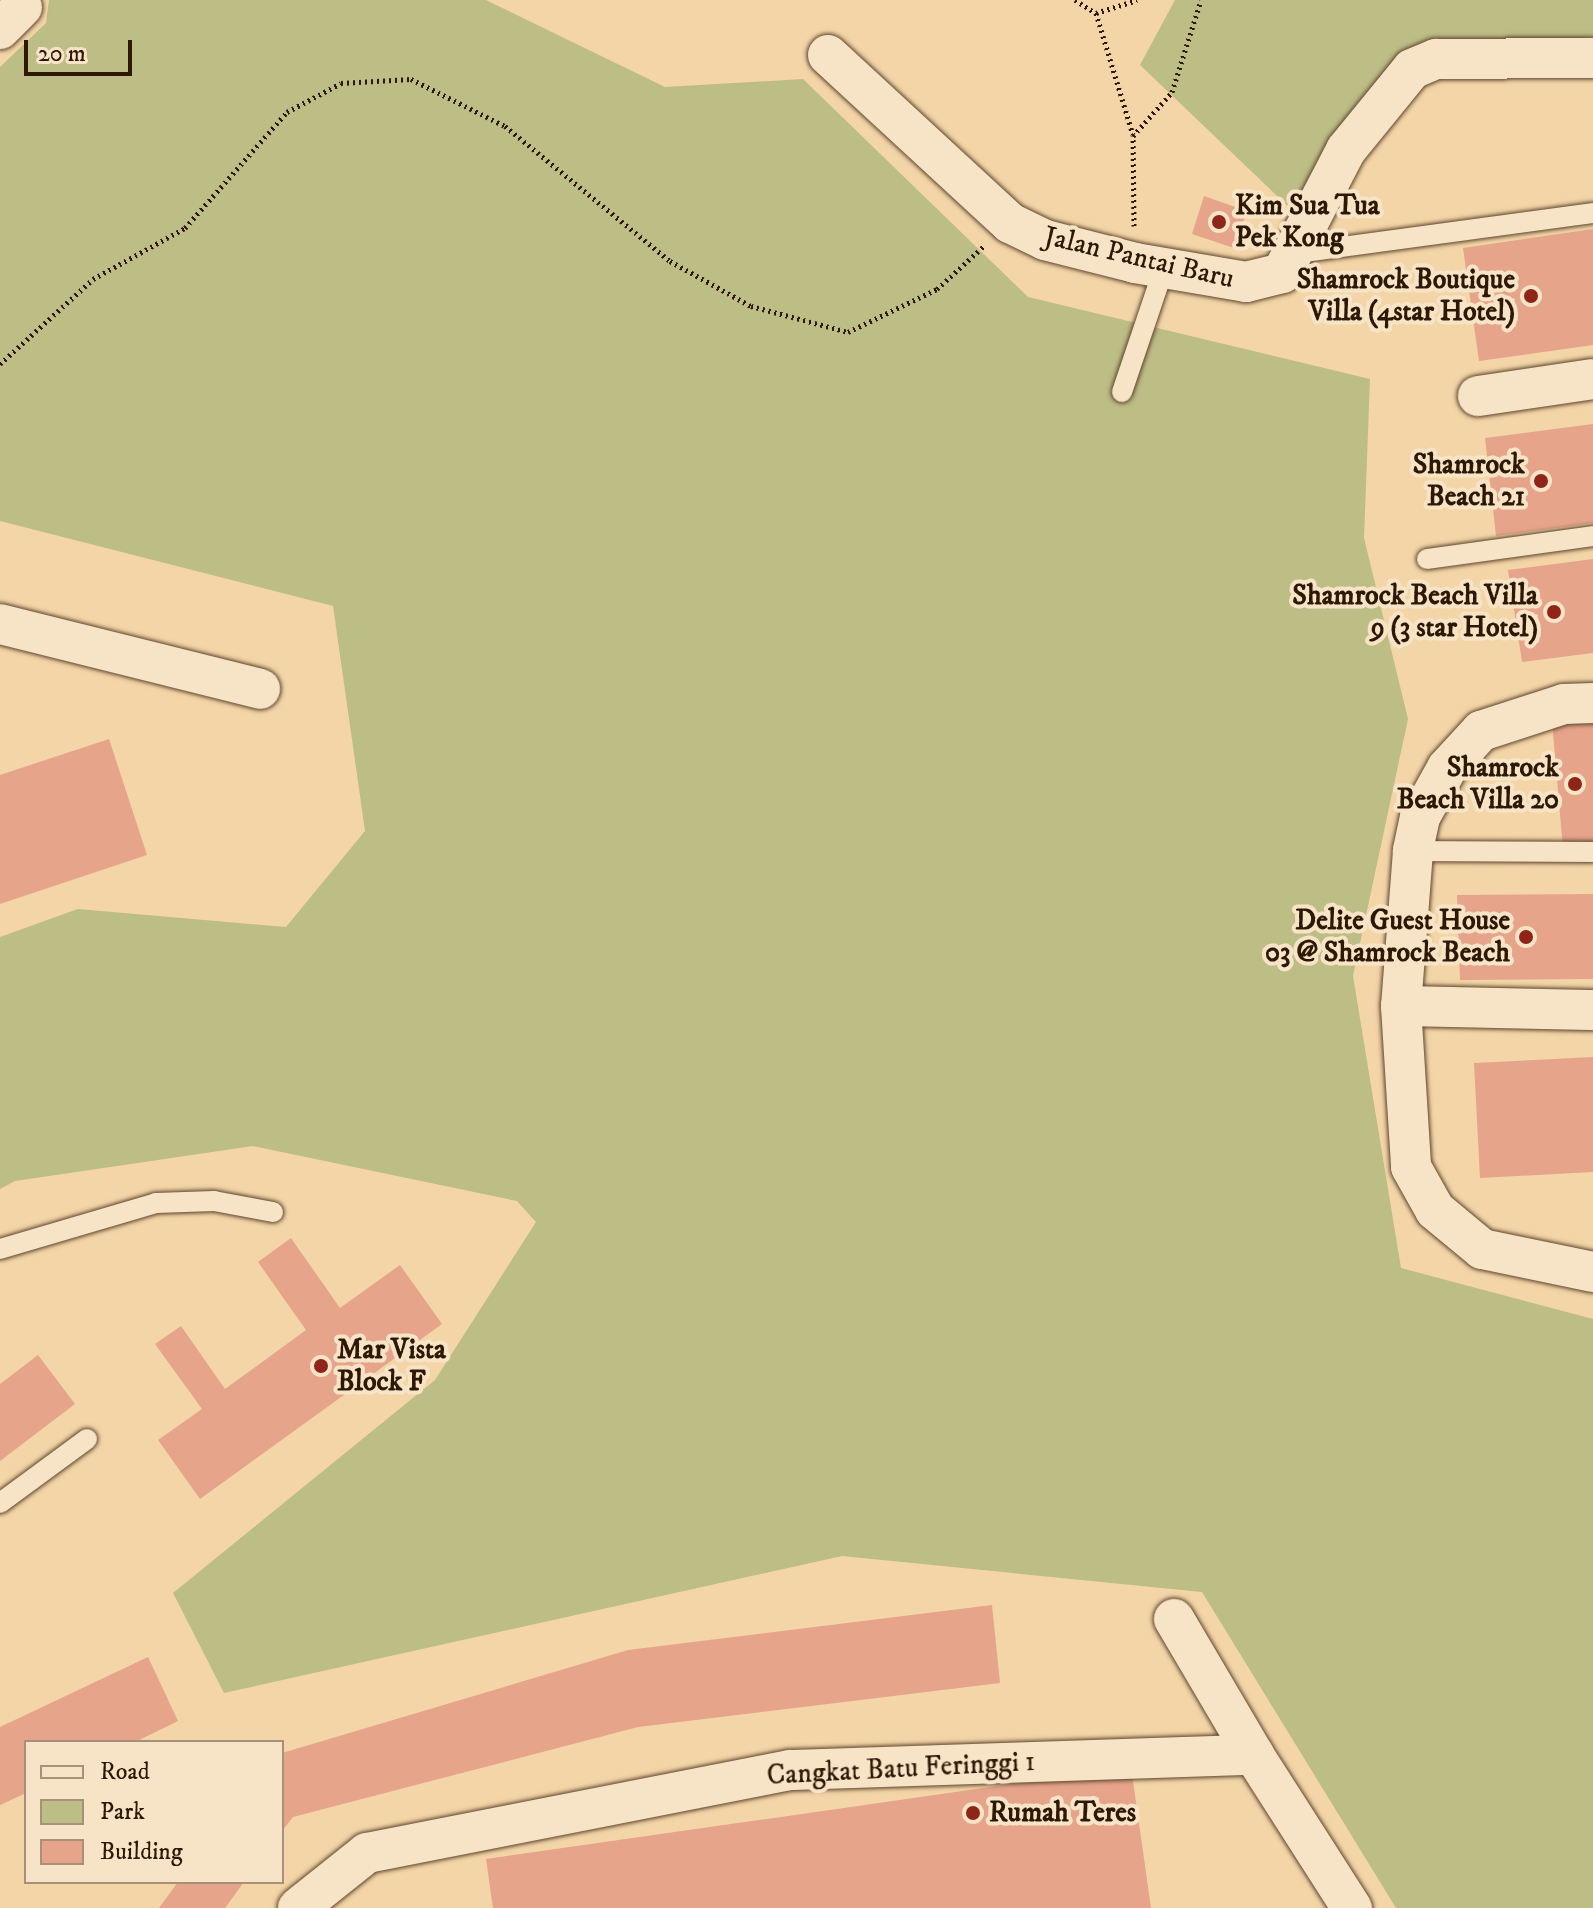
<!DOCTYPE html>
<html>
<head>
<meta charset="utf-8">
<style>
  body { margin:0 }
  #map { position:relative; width:1593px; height:1908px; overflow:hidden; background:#f3d5a7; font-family:"IM FELL DW Pica",serif }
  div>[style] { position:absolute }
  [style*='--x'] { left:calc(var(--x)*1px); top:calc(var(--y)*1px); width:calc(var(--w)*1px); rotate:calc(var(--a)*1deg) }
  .green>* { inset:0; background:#bdbd86 }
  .building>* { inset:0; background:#e6a48b }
  .path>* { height:5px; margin-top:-2.5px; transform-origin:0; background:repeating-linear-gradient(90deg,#2e1705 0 2px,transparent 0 6px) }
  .roads { filter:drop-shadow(0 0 2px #5f462e) drop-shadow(0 0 2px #5f462e) }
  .lane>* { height:20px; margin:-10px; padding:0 10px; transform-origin:10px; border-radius:10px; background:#f7e4c6 }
  .street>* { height:40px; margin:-20px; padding:0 20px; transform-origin:20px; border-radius:20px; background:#f7e4c6 }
  .dots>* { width:22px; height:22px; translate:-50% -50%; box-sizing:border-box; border:4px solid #f7e4c6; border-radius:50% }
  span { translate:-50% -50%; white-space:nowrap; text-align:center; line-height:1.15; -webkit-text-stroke:8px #f7e4c6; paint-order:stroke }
  .poi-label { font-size:28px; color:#2e1705; font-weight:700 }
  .left { translate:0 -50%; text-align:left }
  .right { translate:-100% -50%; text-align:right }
  .street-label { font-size:28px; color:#2e1705 }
  .legend { position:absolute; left:24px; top:1740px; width:260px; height:144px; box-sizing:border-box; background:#f7e4c6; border:2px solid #a79279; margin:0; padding:10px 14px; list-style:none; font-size:24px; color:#2e1705 }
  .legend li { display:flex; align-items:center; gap:16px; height:40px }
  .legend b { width:40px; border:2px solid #a79279 }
  .scale { position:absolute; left:24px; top:40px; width:108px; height:36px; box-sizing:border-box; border:4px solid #2e1705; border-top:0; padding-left:10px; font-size:24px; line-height:28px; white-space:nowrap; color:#2e1705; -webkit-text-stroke:6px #f7e4c6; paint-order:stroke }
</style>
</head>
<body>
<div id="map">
  <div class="green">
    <div style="clip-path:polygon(49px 0,486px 0,665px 87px,803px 79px,1028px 297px,1370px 379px,1364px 538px,1408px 719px,1353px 976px,1401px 1268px,1593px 1319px,1593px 1908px,1396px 1908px,1202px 1592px,842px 1556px,224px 1693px,173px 1593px,435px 1380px,536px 1222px,517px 1201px,253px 1146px,15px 1181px,0 1189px,0 937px,78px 909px,286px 927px,365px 831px,333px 606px,0 521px,0 67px,46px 23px)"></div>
    <div style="clip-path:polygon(1175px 0,1593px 0,1593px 37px,1405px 54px,1297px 215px,1140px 65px)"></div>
  </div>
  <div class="building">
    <div style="clip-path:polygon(1204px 196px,1247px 211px,1234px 248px,1192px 234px)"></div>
    <div style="clip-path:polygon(1593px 229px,1593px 345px,1479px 361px,1463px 248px)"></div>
    <div style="clip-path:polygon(1593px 424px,1593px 523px,1496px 536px,1485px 438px)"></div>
    <div style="clip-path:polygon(1593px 559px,1593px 653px,1522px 662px,1508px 570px)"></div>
    <div style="clip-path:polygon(1593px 719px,1593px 848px,1563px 849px,1552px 721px)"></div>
    <div style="clip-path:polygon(109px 739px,147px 855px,0 904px,0 775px)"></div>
    <div style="clip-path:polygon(1593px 894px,1593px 979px,1460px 980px,1457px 895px)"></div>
    <div style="clip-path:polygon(1593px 1057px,1593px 1172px,1480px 1178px,1474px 1063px)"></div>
    <div style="clip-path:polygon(291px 1238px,340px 1308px,400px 1265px,442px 1324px,200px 1499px,158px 1440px,202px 1409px,155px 1344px,181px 1326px,225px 1389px,306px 1330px,258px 1262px)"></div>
    <div style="clip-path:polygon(38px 1355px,75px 1404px,0 1461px,0 1384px)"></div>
    <div style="clip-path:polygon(992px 1605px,1000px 1683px,638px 1727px,293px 1817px,282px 1831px,282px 1753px,628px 1650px)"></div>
    <div style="clip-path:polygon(148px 1657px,178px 1721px,135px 1742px,26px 1742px,26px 1793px,0 1805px,0 1727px)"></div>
    <div style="clip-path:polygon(1131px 1767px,1151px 1908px,493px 1908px,486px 1859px)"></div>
    <div style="clip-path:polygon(178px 1882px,244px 1882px,225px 1908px,159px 1908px)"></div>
  </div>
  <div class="path">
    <div style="--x:1075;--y:0;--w:25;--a:32"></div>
    <div style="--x:1096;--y:13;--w:127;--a:73.1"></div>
    <div style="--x:1096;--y:13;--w:43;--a:-17.6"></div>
    <div style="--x:1134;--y:226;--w:90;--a:-90.6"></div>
    <div style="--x:1133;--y:136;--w:59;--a:-48.4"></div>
    <div style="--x:1172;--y:92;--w:96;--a:-72.5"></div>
    <div style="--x:0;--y:364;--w:126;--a:-42.4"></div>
    <div style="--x:93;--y:279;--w:105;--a:-29"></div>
    <div style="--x:185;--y:228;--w:154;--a:-48.7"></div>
    <div style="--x:287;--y:112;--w:61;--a:-28.2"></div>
    <div style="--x:341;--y:83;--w:70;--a:-3.3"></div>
    <div style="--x:411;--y:79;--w:105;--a:26.6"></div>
    <div style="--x:505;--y:126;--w:213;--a:39.3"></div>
    <div style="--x:670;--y:261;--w:93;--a:29.1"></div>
    <div style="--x:751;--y:306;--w:100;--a:15"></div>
    <div style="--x:848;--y:332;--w:99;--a:-25.8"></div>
    <div style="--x:937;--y:289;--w:64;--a:-42.5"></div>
  </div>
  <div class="roads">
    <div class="lane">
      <div style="--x:1297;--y:253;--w:299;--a:-7.7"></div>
      <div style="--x:1122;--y:392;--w:131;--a:-71.3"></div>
      <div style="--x:1427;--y:559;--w:168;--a:-7.9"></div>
      <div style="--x:1413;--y:851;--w:180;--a:0.3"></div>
      <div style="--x:0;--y:1249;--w:163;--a:-16.4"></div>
      <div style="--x:156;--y:1203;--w:58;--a:-2"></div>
      <div style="--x:214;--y:1201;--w:60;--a:10.6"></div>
      <div style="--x:0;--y:1503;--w:108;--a:-36.3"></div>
    </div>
    <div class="street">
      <div style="--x:0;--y:29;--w:31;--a:-45"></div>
      <div style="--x:828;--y:55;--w:248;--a:42.7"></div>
      <div style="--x:1010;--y:223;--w:39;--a:26"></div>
      <div style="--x:1045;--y:240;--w:93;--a:14.3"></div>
      <div style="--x:1135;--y:263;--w:113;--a:9.7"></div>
      <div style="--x:1246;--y:282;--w:37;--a:-14"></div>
      <div style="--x:1282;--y:273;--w:139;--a:-62.5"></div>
      <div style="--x:1346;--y:150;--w:104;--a:-50.8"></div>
      <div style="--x:1412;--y:69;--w:26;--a:-23"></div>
      <div style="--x:1436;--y:59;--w:157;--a:-0.4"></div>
      <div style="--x:1478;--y:396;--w:116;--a:-8.4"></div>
      <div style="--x:0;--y:624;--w:268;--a:14"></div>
      <div style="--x:1593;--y:703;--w:29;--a:178"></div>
      <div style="--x:1564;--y:704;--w:87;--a:162"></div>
      <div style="--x:1481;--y:731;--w:50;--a:132.6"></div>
      <div style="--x:1447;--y:768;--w:56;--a:118.9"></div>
      <div style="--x:1420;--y:817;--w:35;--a:102"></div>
      <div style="--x:1413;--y:851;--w:155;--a:94.4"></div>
      <div style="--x:1401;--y:1006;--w:161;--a:86.4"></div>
      <div style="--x:1411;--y:1167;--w:49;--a:60.8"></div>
      <div style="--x:1435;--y:1210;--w:61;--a:39.7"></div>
      <div style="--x:1482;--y:1249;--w:113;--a:11.7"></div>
      <div style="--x:1401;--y:1006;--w:192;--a:1.2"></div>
      <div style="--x:1174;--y:1619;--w:158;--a:59.5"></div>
      <div style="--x:298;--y:1908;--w:88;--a:-38.6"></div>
      <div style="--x:367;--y:1853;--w:431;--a:-11.1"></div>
      <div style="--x:790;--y:1770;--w:464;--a:-1.9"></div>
      <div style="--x:1254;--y:1755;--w:182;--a:57.4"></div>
    </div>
  </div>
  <div class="dots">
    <div style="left:1219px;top:222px;background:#8f2418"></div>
    <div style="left:1531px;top:296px;background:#8f2418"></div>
    <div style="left:1541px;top:481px;background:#8f2418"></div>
    <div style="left:1554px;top:612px;background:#8f2418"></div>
    <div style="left:1575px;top:784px;background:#8f2418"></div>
    <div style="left:1526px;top:937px;background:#8f2418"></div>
    <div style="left:321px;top:1366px;background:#8f2418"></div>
    <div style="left:973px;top:1813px;background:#8f2418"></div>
  </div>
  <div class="poi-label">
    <span class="left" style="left:1235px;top:222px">Kim Sua Tua<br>Pek Kong</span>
    <span class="right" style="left:1515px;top:296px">Shamrock Boutique<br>Villa (4star Hotel)</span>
    <span class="right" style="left:1525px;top:481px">Shamrock<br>Beach 21</span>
    <span class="right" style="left:1538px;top:612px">Shamrock Beach Villa<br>9 (3 star Hotel)</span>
    <span class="right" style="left:1559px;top:784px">Shamrock<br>Beach Villa 20</span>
    <span class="right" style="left:1510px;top:937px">Delite Guest House<br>03 @ Shamrock Beach</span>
    <span class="left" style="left:337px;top:1366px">Mar Vista<br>Block F</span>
    <span class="left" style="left:989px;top:1813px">Rumah Teres</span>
  </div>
  <div class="street-label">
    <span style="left:1139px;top:258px;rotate:13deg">Jalan Pantai Baru</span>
    <span style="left:901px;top:1769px;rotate:-3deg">Cangkat Batu Feringgi 1</span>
  </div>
  <ul class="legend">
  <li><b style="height:10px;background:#f7e4c6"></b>Road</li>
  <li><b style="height:22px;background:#bdbd86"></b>Park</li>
  <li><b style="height:22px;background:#e6a48b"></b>Building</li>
  </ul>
  <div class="scale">20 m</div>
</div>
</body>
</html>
